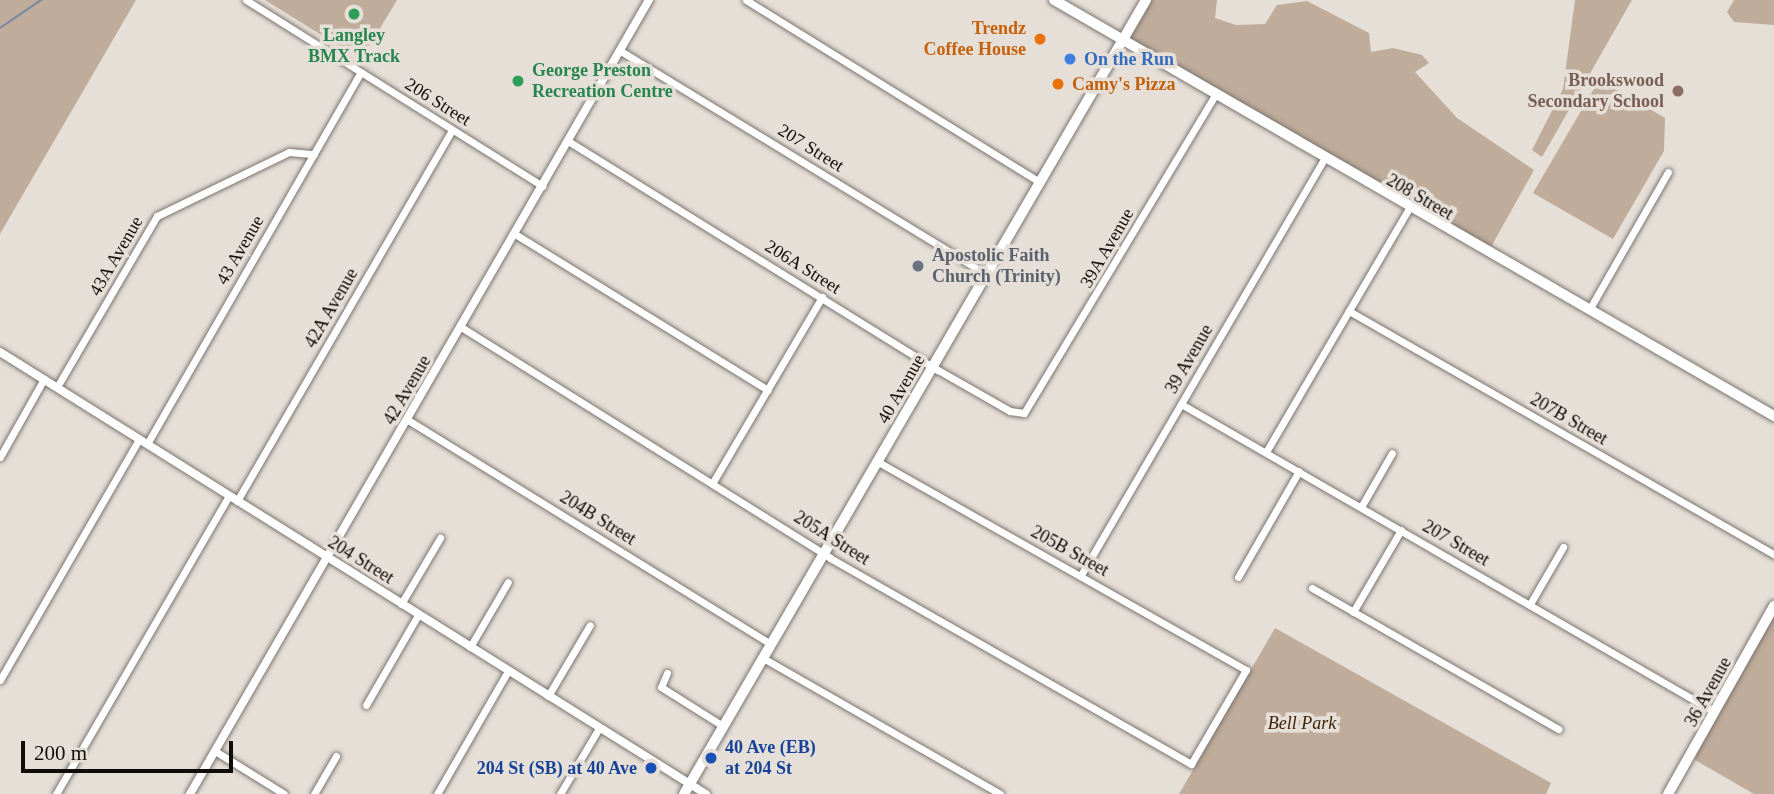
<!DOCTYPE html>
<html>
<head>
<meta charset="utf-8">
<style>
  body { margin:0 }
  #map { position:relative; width:1774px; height:794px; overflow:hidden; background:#e6dfd8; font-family:"Times New Roman",serif }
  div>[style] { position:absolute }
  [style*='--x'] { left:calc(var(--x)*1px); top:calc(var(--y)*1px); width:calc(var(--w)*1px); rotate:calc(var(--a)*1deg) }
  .green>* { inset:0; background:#bfac9b }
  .stream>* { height:2px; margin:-1px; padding:0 1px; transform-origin:1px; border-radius:1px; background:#778aa1 }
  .roads { filter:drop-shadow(0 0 2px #7b756f) drop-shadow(0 0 2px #7b756f) }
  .minor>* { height:7px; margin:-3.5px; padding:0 3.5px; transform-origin:3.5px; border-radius:3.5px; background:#fff }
  .tertiary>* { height:8px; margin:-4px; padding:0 4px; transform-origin:4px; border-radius:4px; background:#fff }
  .secondary>* { height:10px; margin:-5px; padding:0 5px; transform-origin:5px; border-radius:5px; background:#fff }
  .dots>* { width:19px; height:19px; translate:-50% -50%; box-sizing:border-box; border:4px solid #e6dfd8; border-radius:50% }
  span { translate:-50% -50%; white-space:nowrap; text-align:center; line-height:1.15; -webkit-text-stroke:7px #e6dfd8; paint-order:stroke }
  .food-label { font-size:18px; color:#c56008; font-weight:700 }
  .right { translate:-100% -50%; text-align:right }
  .left { translate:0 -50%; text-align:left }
  .leisure-label { font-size:18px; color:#27864d; font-weight:700 }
  .shop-label { font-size:18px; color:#366cbe; font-weight:700 }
  .education-label { font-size:18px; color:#785e54; font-weight:700 }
  .street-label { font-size:18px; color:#0f0c0a }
  .worship-label { font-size:18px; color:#5b616d; font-weight:700 }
  .park-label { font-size:18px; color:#3d2306; font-style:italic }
  .transit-label { font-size:18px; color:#164399; font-weight:700 }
  .scale { position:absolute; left:21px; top:741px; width:212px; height:32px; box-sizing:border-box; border:4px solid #0f0c0a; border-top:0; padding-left:9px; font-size:21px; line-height:24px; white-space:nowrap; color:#0f0c0a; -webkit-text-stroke:5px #e6dfd8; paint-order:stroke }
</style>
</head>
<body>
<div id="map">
  <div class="green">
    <div style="clip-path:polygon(0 0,136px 0,0 234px)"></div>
    <div style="clip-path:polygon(265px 0,397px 0,367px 50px,352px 54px)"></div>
    <div style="clip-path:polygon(1150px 0,1217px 0,1215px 18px,1236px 25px,1265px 24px,1277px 5px,1307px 1px,1369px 33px,1371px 52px,1393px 48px,1422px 55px,1429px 63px,1415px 72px,1457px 118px,1534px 170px,1491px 247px,1127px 40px)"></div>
    <div style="clip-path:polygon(1575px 0,1632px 0,1542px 157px,1532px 150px,1563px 89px)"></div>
    <div style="clip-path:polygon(1734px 0,1774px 0,1774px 25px,1734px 22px,1727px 12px)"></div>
    <div style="clip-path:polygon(1606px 83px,1665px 118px,1664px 151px,1613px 239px,1533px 193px,1595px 87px)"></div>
    <div style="clip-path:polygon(1774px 611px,1774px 794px,1754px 794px,1695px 760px,1696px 752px)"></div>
    <div style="clip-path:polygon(1275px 628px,1551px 783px,1546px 794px,1179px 794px)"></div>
  </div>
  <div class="stream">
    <div style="--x:0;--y:28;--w:50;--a:-34.3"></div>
  </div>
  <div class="roads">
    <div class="minor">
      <div style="--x:246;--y:0;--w:350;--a:32.1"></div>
      <div style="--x:746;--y:0;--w:345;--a:31.8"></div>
      <div style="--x:619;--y:50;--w:430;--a:31.4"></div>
      <div style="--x:568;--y:141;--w:435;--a:31.8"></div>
      <div style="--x:938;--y:370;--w:83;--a:29.7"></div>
      <div style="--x:1010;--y:411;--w:14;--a:8"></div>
      <div style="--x:1024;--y:413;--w:369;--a:-59"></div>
      <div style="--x:515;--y:234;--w:297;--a:31.7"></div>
      <div style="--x:1589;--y:310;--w:159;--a:-60.2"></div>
      <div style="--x:1349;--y:311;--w:490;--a:29.8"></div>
      <div style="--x:461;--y:327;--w:435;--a:32"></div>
      <div style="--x:830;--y:558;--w:416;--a:29.7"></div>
      <div style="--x:1191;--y:764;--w:109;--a:-59.7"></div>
      <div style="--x:1246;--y:670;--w:424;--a:-150.5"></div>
      <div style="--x:57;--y:387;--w:198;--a:-59.7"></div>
      <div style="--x:157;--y:216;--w:147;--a:-25.9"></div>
      <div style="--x:289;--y:152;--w:25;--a:5"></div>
      <div style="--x:1181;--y:404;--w:616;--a:29.98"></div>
      <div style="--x:408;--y:420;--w:427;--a:31.7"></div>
      <div style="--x:147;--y:444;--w:429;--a:-60.1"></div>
      <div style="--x:1266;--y:452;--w:283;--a:-59.6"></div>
      <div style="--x:0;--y:457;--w:90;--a:-60.6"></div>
      <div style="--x:713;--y:482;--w:215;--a:-59.5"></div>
      <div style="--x:237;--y:501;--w:429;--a:-59.9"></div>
      <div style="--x:1361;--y:507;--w:62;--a:-60.1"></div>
      <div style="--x:1081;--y:575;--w:482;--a:-59.7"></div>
      <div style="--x:1238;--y:577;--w:122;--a:-60.1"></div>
      <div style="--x:1312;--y:588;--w:284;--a:29.8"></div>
      <div style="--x:401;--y:604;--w:77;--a:-59.4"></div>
      <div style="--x:1530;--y:604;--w:66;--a:-59.9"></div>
      <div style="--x:1353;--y:612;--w:95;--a:-59.7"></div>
      <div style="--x:470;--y:647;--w:75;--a:-59.7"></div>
      <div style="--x:763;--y:658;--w:273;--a:29.8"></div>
      <div style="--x:667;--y:673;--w:15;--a:113"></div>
      <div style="--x:661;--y:687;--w:73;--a:32.2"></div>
      <div style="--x:0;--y:680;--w:278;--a:-60"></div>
      <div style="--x:548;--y:696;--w:82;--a:-59.4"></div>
      <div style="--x:366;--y:705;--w:104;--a:-60"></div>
      <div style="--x:215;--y:751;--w:81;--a:31.9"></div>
      <div style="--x:56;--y:794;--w:345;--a:-59.9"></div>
      <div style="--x:314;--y:794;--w:44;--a:-59.9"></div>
      <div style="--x:437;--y:794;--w:142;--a:-60"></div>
      <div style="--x:560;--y:794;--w:77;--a:-59.4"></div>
    </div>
    <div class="tertiary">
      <div style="--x:0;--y:352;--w:833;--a:32.05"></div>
      <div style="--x:190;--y:794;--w:917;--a:-59.97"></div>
    </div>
    <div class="secondary">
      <div style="--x:1054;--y:0;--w:832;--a:30.02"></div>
      <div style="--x:684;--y:794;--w:919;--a:-59.81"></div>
      <div style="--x:1668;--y:794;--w:216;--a:-60.6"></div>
    </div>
  </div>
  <div class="dots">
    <div style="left:354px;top:14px;background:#2e9e5b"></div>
    <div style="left:1040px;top:39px;background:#e8710a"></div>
    <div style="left:1070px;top:59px;background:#3f7fe0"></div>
    <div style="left:518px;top:81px;background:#2e9e5b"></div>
    <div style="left:1058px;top:84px;background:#e8710a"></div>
    <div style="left:1678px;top:91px;background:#8d6e63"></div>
    <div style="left:918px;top:266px;background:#6b7280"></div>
    <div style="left:711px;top:758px;background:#1a4fb4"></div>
    <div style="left:651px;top:768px;background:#1a4fb4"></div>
  </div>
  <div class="food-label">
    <span class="right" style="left:1026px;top:39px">Trendz<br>Coffee House</span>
    <span class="left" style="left:1072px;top:84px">Camy's Pizza</span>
  </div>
  <div class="leisure-label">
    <span style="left:354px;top:46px">Langley<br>BMX Track</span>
    <span class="left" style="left:532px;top:81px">George Preston<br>Recreation Centre</span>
  </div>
  <div class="shop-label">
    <span class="left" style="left:1084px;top:59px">On the Run</span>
  </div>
  <div class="education-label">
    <span class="right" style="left:1664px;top:91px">Brookswood<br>Secondary School</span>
  </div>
  <div class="street-label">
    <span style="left:438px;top:102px;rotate:32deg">206 Street</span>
    <span style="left:811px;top:148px;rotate:32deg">207 Street</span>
    <span style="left:1420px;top:197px;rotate:30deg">208 Street</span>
    <span style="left:1107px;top:248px;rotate:-60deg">39A Avenue</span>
    <span style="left:240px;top:250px;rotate:-60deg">43 Avenue</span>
    <span style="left:116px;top:256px;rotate:-60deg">43A Avenue</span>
    <span style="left:803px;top:267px;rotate:32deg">206A Street</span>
    <span style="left:331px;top:308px;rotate:-60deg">42A Avenue</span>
    <span style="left:1189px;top:359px;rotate:-60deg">39 Avenue</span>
    <span style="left:901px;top:389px;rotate:-60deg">40 Avenue</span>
    <span style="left:407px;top:390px;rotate:-60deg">42 Avenue</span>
    <span style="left:1569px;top:419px;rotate:30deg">207B Street</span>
    <span style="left:598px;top:518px;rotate:32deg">204B Street</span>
    <span style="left:832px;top:538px;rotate:32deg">205A Street</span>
    <span style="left:1456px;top:543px;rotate:30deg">207 Street</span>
    <span style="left:1070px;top:551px;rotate:29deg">205B Street</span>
    <span style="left:361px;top:560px;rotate:32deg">204 Street</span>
    <span style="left:1708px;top:692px;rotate:-61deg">36 Avenue</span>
  </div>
  <div class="worship-label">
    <span class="left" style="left:932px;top:266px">Apostolic Faith<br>Church (Trinity)</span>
  </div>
  <div class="park-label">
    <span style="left:1302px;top:723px">Bell Park</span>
  </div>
  <div class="transit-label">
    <span class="left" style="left:725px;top:758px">40 Ave (EB)<br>at 204 St</span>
    <span class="right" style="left:637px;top:768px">204 St (SB) at 40 Ave</span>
  </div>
  <div class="scale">200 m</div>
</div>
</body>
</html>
